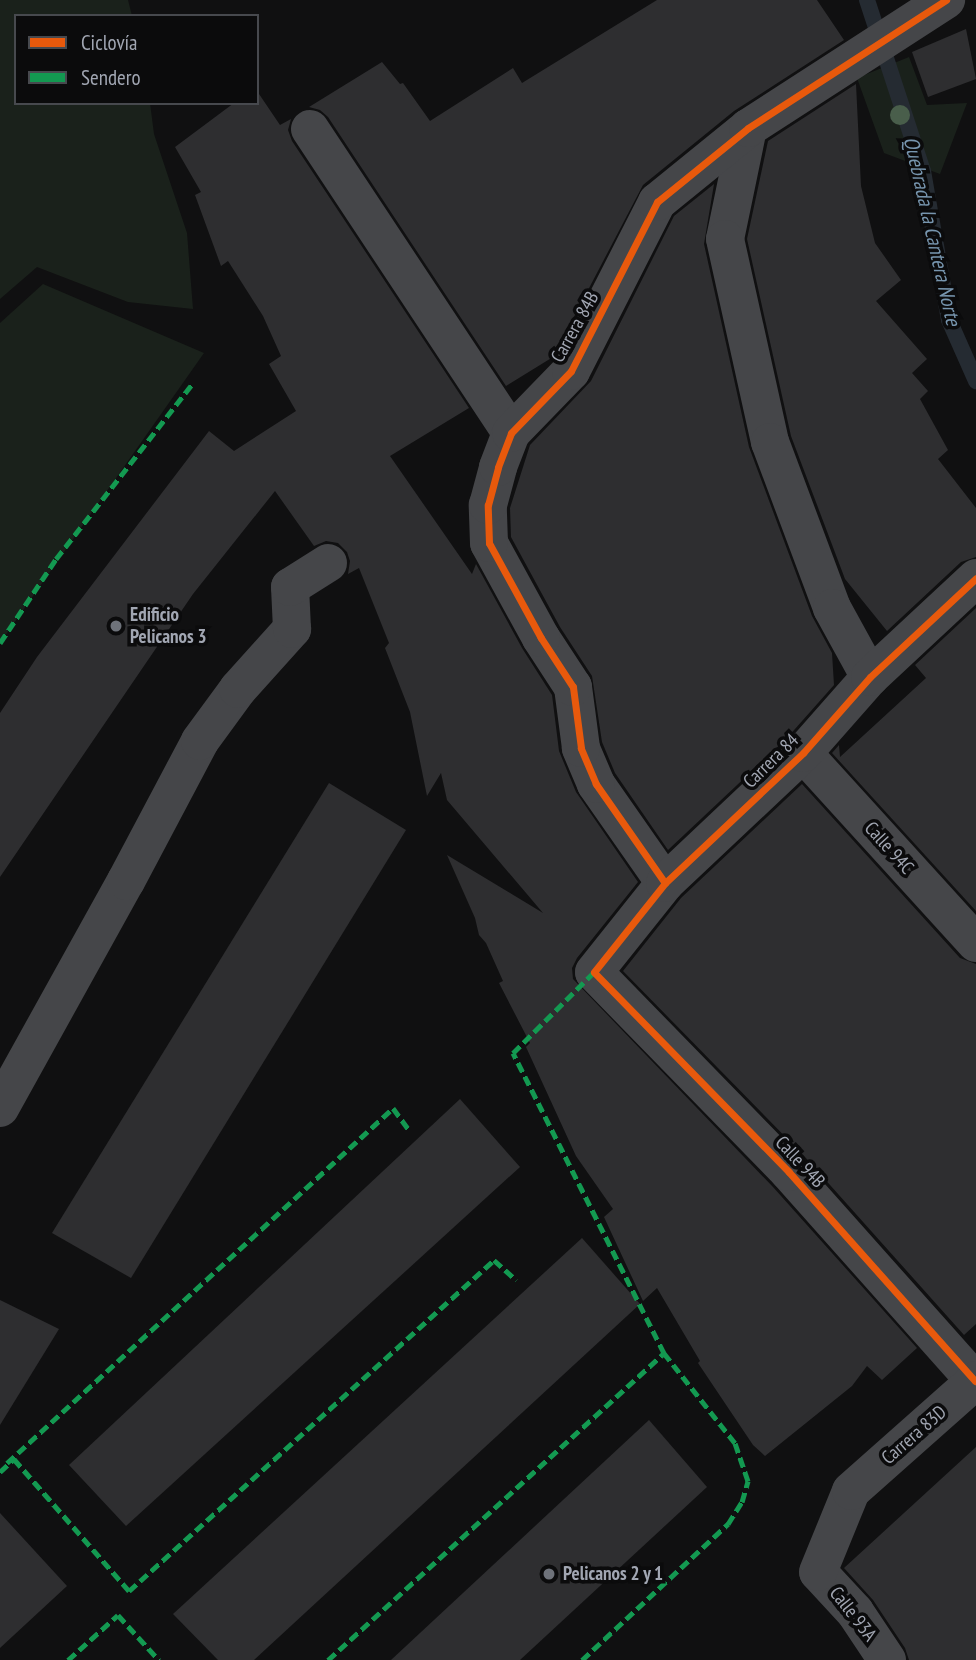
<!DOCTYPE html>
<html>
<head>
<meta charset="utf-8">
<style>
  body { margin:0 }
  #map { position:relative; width:976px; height:1660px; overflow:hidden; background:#101011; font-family:"PT Sans Narrow",sans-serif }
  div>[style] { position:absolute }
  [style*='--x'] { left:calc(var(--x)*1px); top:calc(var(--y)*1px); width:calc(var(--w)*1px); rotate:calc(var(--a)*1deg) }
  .green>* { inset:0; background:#1a211b }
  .stream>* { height:16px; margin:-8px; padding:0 8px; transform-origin:8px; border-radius:8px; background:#252b32 }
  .building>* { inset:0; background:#2e2e30 }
  .minor>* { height:38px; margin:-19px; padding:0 19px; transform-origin:19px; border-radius:19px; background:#454649 }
  .quiet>* { height:5px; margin-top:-2.5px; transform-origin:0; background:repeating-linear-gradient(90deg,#139951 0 10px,transparent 0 15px) }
  .cycleway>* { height:7px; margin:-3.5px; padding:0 3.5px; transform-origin:3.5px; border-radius:3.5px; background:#e8590c }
  .trees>* { width:20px; height:20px; margin:-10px; border-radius:50%; background:#495e4b }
  .dots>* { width:19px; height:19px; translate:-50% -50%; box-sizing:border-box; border:4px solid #0b0b0c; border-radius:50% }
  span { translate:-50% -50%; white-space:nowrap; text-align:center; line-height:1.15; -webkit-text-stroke:7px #0b0b0c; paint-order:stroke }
  .street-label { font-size:19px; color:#a1a6b2 }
  .poi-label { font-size:19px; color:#a1a6b2; font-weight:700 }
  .left { translate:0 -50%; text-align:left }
  .water-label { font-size:21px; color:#7795ae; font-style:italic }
  .legend { position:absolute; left:14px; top:14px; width:245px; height:91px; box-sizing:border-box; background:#0b0b0c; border:2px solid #47494e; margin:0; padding:9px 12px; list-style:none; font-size:21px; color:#a1a6b2 }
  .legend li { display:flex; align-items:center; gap:14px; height:35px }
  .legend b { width:35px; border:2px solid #47494e }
</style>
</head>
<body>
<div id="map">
  <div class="green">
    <div style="clip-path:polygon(0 0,128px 0,132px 16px,16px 16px,16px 103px,150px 103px,154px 134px,187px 233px,193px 309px,128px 302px,37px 267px,0 299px)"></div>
    <div style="clip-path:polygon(909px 57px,927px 105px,967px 103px,940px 174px,884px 153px,857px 78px)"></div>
    <div style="clip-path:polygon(43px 284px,204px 353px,0 643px,0 323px)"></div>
  </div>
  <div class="stream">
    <div style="--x:867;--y:0;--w:180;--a:71.9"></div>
    <div style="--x:923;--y:171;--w:151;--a:80.1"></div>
    <div style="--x:949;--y:320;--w:67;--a:66.1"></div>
  </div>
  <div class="building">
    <div style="clip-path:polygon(657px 0,817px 0,844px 40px,734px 111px,643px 185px,553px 357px,506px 386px,328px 117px,320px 110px,309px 107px,382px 62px,400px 84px,403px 83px,430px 121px,513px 68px,522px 83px)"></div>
    <div style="clip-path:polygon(966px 29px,976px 79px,928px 97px,912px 52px)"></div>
    <div style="clip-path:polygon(856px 84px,861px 186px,875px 243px,901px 280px,876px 301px,927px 359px,912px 373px,928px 391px,920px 399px,948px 450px,938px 459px,976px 508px,976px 557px,961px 562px,887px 631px,845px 579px,791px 436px,747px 239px,768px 141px)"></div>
    <div style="clip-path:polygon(257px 91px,280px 125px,291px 119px,288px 130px,292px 141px,469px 408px,390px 456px,472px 574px,476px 564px,522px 648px,552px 695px,559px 751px,576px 792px,638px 882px,577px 958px,572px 968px,573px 979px,773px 1187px,917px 1348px,882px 1380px,867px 1366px,852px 1386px,765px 1456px,753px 1445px,698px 1363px,700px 1361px,657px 1288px,643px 1301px,604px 1217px,613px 1209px,576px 1156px,526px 1047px,530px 1043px,499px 983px,503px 981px,486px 943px,479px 935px,475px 918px,447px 855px,543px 913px,447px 800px,441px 773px,427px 796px,410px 712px,385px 648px,389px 643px,359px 568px,348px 574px,350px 561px,347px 552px,338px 543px,326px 541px,314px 546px,275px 491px,193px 594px,0 877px,0 713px,37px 657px,209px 431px,234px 451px,296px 411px,269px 364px,281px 356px,263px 316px,228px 261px,221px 266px,195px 195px,201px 192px,175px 147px,234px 103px,257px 103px)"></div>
    <div style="clip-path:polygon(714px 184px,704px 244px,749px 447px,812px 616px,832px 653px,834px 685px,787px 738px,668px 850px,615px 773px,602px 742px,592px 676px,560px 627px,511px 537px,510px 508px,530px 445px,591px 381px,674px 216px)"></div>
    <div style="clip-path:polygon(976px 608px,976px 911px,832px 753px,839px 745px,840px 757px,926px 678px,915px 665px)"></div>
    <div style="clip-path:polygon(329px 783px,406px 830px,131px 1278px,52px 1233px)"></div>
    <div style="clip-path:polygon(802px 784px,960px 958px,976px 964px,976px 1324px,964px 1335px,805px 1157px,623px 971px,681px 898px)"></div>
    <div style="clip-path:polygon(460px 1099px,520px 1167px,126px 1526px,69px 1465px)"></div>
    <div style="clip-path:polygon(582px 1238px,640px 1304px,254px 1660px,218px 1660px,173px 1614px)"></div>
    <div style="clip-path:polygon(0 1300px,59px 1329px,0 1425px)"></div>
    <div style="clip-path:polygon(649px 1420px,707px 1487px,520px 1660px,391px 1660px)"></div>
    <div style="clip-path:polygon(976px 1447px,976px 1660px,909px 1660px,905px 1648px,873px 1600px,844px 1568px)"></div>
    <div style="clip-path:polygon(0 1513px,67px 1586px,0 1648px)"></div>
  </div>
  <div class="minor">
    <div style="--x:748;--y:128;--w:113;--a:101.7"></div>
    <div style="--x:725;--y:239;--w:208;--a:77.5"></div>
    <div style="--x:770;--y:442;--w:177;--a:69.5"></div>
    <div style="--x:832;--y:608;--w:79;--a:61.2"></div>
    <div style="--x:310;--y:129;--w:364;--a:56.5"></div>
    <div style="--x:803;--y:753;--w:257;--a:47.7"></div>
    <div style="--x:665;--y:883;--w:121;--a:-124.9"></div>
    <div style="--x:596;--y:784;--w:39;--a:-113"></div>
    <div style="--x:581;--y:748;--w:62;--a:-97.5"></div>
    <div style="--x:573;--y:687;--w:59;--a:-123.1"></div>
    <div style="--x:541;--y:638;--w:108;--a:-118.7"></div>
    <div style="--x:489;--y:543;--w:38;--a:-92"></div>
    <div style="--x:488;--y:505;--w:39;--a:-75"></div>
    <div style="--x:498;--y:467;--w:36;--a:-69"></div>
    <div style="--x:511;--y:433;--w:86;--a:-45.9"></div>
    <div style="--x:571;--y:371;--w:190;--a:-63"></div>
    <div style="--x:657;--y:202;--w:117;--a:-39.1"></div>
    <div style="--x:748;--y:128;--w:236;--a:-32.9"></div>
    <div style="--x:0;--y:1108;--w:260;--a:-61"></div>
    <div style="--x:126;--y:881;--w:158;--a:-62.1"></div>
    <div style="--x:200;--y:741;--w:64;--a:-53.8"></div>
    <div style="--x:238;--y:689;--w:81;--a:-48"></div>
    <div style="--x:292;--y:629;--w:42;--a:-92.7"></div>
    <div style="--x:290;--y:587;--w:45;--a:-32.3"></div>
    <div style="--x:975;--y:1381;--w:280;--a:-131.7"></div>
    <div style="--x:789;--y:1172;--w:279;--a:-134.3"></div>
    <div style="--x:594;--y:972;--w:114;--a:-51.4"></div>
    <div style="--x:665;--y:883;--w:190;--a:-43.3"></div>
    <div style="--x:803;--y:753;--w:101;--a:-48.6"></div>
    <div style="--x:870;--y:677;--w:145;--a:-43"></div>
    <div style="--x:887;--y:1660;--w:58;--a:-123.7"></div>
    <div style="--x:855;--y:1612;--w:54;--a:-132.8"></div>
    <div style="--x:818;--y:1572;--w:87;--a:-67.8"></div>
    <div style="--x:851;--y:1491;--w:167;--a:-41.6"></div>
  </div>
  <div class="quiet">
    <div style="--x:0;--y:643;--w:101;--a:-56.3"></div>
    <div style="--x:56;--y:559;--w:223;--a:-52.1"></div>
    <div style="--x:7;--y:1463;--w:524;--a:-42.6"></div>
    <div style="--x:393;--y:1108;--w:26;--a:54"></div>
    <div style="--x:0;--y:1472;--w:19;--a:-43"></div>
    <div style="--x:14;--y:1459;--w:175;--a:48.9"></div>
    <div style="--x:129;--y:1591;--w:493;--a:-42.2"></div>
    <div style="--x:494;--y:1260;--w:30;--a:42"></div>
    <div style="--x:68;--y:1660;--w:67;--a:-42"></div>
    <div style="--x:118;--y:1615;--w:61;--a:47.7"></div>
    <div style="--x:328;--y:1660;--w:455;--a:-42.4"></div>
    <div style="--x:664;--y:1353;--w:336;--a:-116.7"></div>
    <div style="--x:513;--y:1053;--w:115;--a:-45"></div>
    <div style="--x:582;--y:1660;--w:200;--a:-43"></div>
    <div style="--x:728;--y:1524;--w:26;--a:-58"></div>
    <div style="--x:742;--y:1502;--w:22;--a:-74"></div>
    <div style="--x:748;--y:1481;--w:40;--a:-108.9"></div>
    <div style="--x:735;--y:1443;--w:115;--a:-128.3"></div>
  </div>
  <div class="cycleway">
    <div style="--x:665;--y:883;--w:121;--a:-124.9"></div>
    <div style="--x:596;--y:784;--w:39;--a:-113"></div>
    <div style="--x:581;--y:748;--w:62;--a:-97.5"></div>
    <div style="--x:573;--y:687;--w:59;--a:-123.1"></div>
    <div style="--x:541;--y:638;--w:108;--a:-118.7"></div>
    <div style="--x:489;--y:543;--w:38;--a:-92"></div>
    <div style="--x:488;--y:505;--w:39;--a:-75"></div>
    <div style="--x:498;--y:467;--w:36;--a:-69"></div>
    <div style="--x:511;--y:433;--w:86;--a:-45.9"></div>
    <div style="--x:571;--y:371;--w:190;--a:-63"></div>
    <div style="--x:657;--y:202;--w:117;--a:-39.1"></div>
    <div style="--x:748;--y:128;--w:236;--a:-32.9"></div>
    <div style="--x:975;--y:1381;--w:280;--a:-131.7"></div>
    <div style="--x:789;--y:1172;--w:279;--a:-134.3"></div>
    <div style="--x:594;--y:972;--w:114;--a:-51.4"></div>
    <div style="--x:665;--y:883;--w:190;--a:-43.3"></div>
    <div style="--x:803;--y:753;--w:101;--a:-48.6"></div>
    <div style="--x:870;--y:677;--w:145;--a:-43"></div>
  </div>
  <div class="trees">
    <div style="left:900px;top:115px"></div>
  </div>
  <div class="dots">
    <div style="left:116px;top:626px;background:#6e727a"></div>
    <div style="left:549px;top:1574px;background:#6e727a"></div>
  </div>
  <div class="street-label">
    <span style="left:575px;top:327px;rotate:-61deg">Carrera 84B</span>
    <span style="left:771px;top:761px;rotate:-44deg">Carrera 84</span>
    <span style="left:889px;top:848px;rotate:48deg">Calle 94C</span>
    <span style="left:800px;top:1162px;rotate:47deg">Calle 94B</span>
    <span style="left:914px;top:1435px;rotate:-41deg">Carrera 83D</span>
    <span style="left:853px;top:1614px;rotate:52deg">Calle 93A</span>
  </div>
  <div class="poi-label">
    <span class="left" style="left:130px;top:626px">Edificio<br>Pelicanos 3</span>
    <span class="left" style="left:563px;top:1574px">Pelicanos 2 y 1</span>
  </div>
  <div class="water-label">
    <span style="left:932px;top:231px;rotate:77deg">Quebrada la Cantera Norte</span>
  </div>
  <ul class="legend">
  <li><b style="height:9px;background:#e8590c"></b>Ciclovía</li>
  <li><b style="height:9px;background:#139951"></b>Sendero</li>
  </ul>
</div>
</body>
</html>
